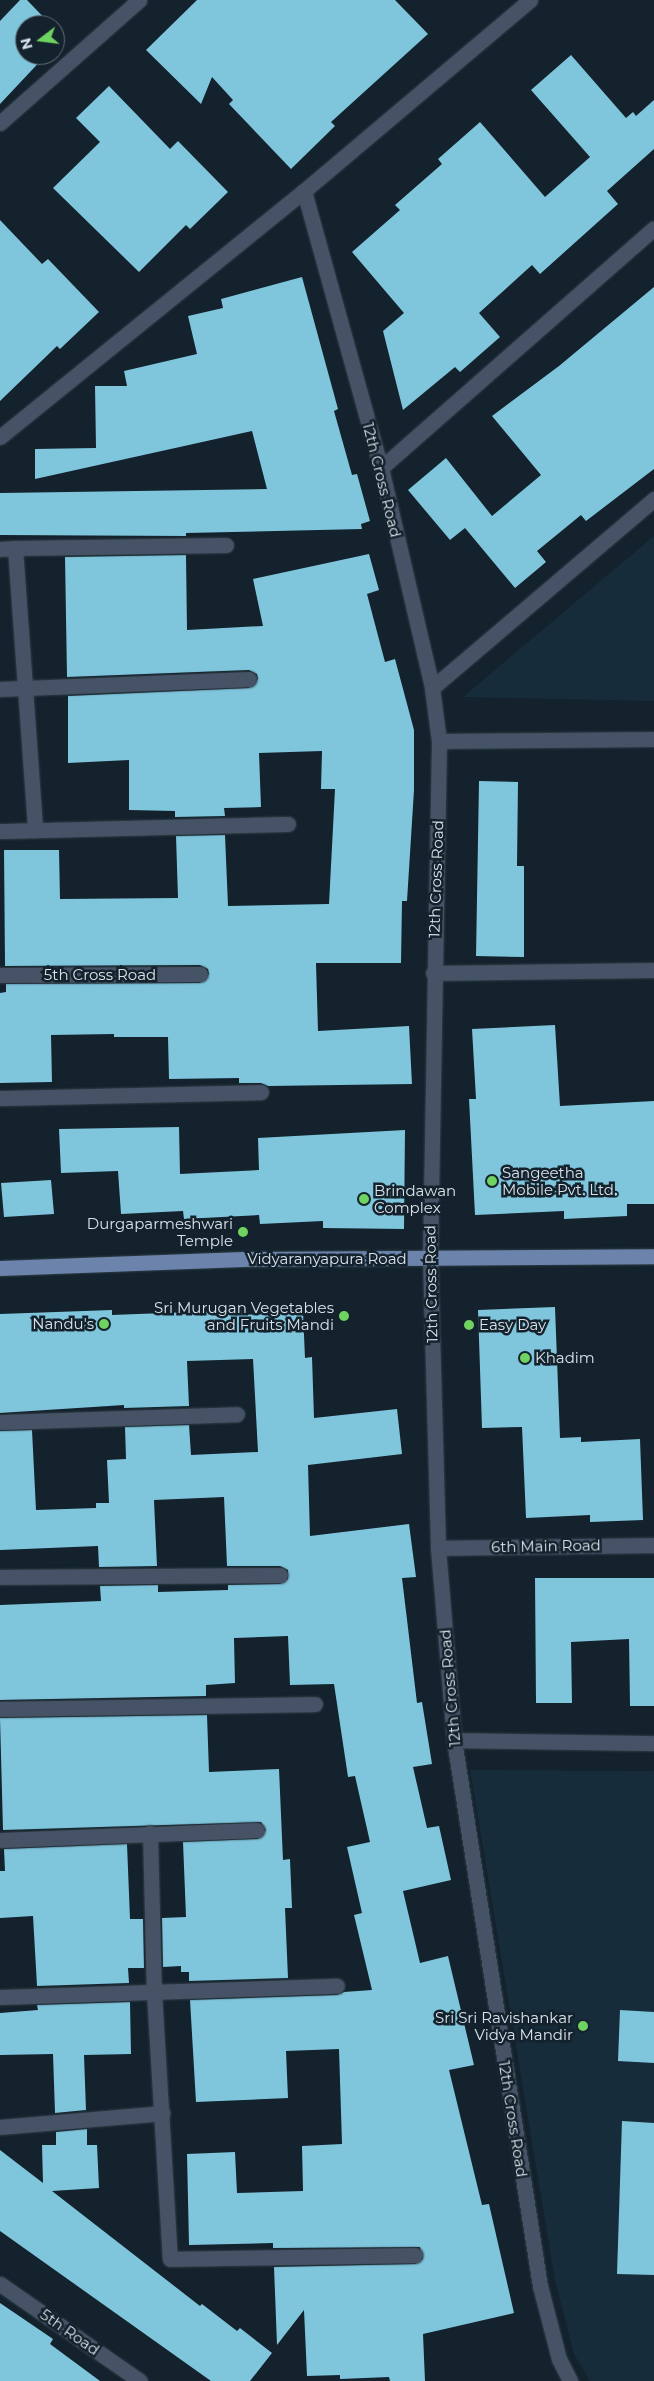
<!DOCTYPE html>
<html>
<head>
<meta charset="utf-8">
<style>
  body { margin:0 }
  #map { position:relative; width:654px; height:2381px; overflow:hidden; background:#13222c; font-family:Montserrat,sans-serif }
  div>[style] { position:absolute }
  [style*='--x'] { left:calc(var(--x)*1px); top:calc(var(--y)*1px); width:calc(var(--w)*1px); rotate:calc(var(--a)*1deg) }
  .built>* { inset:0; background:#172c3a }
  .building>* { inset:0; background:#7fc6dd }
  .roads { filter:drop-shadow(0 0 1px #2f3d47) drop-shadow(0 0 1px #2f3d47) }
  .minor>* { height:15px; margin:-7.5px; padding:0 7.5px; transform-origin:7.5px; border-radius:7.5px; background:#465265 }
  .major>* { height:15px; margin:-7.5px; padding:0 7.5px; transform-origin:7.5px; border-radius:7.5px; background:#6c84ab }
  .dots>* { width:14px; height:14px; translate:-50% -50%; box-sizing:border-box; border:2px solid #13222c; border-radius:50% }
  span { translate:-50% -50%; white-space:nowrap; text-align:center; line-height:1.15; -webkit-text-stroke:5px #13222c; paint-order:stroke }
  .street-label { font-size:15px; color:#d9e2ea }
  .poi-label { font-size:15px; color:#d9e2ea }
  .left { translate:0 -50%; text-align:left }
  .right { translate:-100% -50%; text-align:right }
  .north { position:absolute; left:15px; top:15px; width:50px; height:50px; box-sizing:border-box; background:#13222c; border:1px solid #626f78; border-radius:50%; rotate:255deg; font-size:14px; font-weight:700; line-height:20px; text-align:center; color:#d9e2ea }
  .north::after { content:''; display:block; margin:auto; width:18px; height:22px; background:#6ed360; clip-path:polygon(50% 0,100% 100%,50% 72%,0 100%) }
</style>
</head>
<body>
<div id="map">
  <div class="built">
    <div style="clip-path:polygon(654px 535px,654px 701px,463px 697px,654px 536px)"></div>
    <div style="clip-path:polygon(470px 1770px,654px 1771px,654px 2381px,590px 2381px,574px 2354px,555px 2280px)"></div>
  </div>
  <div class="building">
    <div style="clip-path:polygon(20px 0,27px 0,51px 25px,25px 25px,25px 55px,46px 55px,0 104px,0 21px)"></div>
    <div style="clip-path:polygon(197px 0,395px 0,428px 34px,331px 122px,335px 126px,291px 169px,229px 104px,233px 100px,212px 77px,201px 104px,146px 50px)"></div>
    <div style="clip-path:polygon(571px 55px,626px 118px,633px 112px,636px 116px,654px 100px,654px 149px,607px 191px,618px 204px,540px 274px,532px 265px,479px 313px,500px 337px,460px 372px,455px 367px,403px 410px,383px 331px,404px 313px,352px 252px,400px 210px,395px 205px,442px 164px,438px 159px,480px 122px,545px 197px,590px 157px,531px 90px)"></div>
    <div style="clip-path:polygon(109px 86px,170px 149px,178px 141px,228px 192px,190px 229px,186px 225px,139px 272px,53px 188px,100px 142px,76px 118px)"></div>
    <div style="clip-path:polygon(0 220px,42px 264px,48px 259px,99px 312px,60px 349px,57px 346px,0 401px)"></div>
    <div style="clip-path:polygon(302px 277px,338px 409px,334px 411px,352px 475px,357px 474px,370px 521px,361px 524px,362px 529px,186px 533px,186px 536px,0 535px,0 493px,267px 489px,252px 431px,35px 479px,35px 449px,96px 448px,95px 386px,127px 386px,124px 371px,197px 354px,188px 316px,223px 308px,221px 299px)"></div>
    <div style="clip-path:polygon(654px 287px,654px 469px,586px 521px,581px 515px,537px 551px,546px 562px,515px 588px,465px 528px,450px 540px,408px 490px,446px 458px,492px 516px,541px 475px,492px 416px,559px 366px)"></div>
    <div style="clip-path:polygon(369px 554px,379px 590px,367px 594px,385px 662px,395px 659px,414px 730px,414px 790px,407px 901px,402px 901px,401px 963px,316px 963px,318px 1031px,409px 1026px,412px 1084px,268px 1086px,261px 1083px,239px 1083px,239px 1078px,169px 1079px,168px 1037px,114px 1037px,114px 1034px,51px 1035px,52px 1082px,0 1083px,0 993px,6px 992px,6px 984px,200px 983px,209px 974px,208px 969px,200px 965px,5px 966px,4px 850px,59px 850px,60px 899px,178px 898px,176px 836px,225px 835px,228px 906px,329px 904px,335px 789px,321px 789px,322px 751px,259px 753px,261px 807px,224px 808px,225px 816px,175px 817px,175px 811px,129px 810px,129px 760px,68px 763px,68px 696px,249px 688px,258px 679px,257px 674px,249px 670px,67px 677px,65px 557px,186px 555px,187px 630px,263px 626px,253px 579px)"></div>
    <div style="clip-path:polygon(479px 781px,518px 782px,517px 866px,524px 866px,524px 957px,476px 956px)"></div>
    <div style="clip-path:polygon(555px 1025px,560px 1106px,654px 1101px,654px 1204px,627px 1204px,627px 1216px,564px 1219px,564px 1211px,475px 1215px,469px 1099px,476px 1099px,472px 1029px)"></div>
    <div style="clip-path:polygon(179px 1127px,180px 1174px,259px 1170px,258px 1138px,405px 1130px,404px 1229px,323px 1228px,323px 1221px,260px 1224px,259px 1215px,184px 1219px,183px 1211px,121px 1214px,118px 1171px,61px 1173px,59px 1129px)"></div>
    <div style="clip-path:polygon(51px 1180px,54px 1214px,4px 1217px,1px 1183px)"></div>
    <div style="clip-path:polygon(555px 1307px,560px 1438px,581px 1437px,581px 1442px,640px 1439px,643px 1520px,590px 1522px,590px 1515px,526px 1518px,522px 1427px,482px 1428px,478px 1310px)"></div>
    <div style="clip-path:polygon(112px 1310px,112px 1315px,243px 1310px,243px 1315px,303px 1312px,305px 1358px,312px 1357px,314px 1418px,397px 1409px,402px 1454px,308px 1465px,310px 1536px,409px 1524px,416px 1577px,402px 1578px,417px 1703px,422px 1702px,432px 1764px,413px 1767px,427px 1828px,439px 1826px,451px 1880px,403px 1891px,420px 1963px,448px 1956px,474px 2065px,449px 2070px,482px 2205px,489px 2204px,514px 2313px,423px 2334px,425px 2381px,390px 2381px,389px 2377px,340px 2379px,340px 2375px,307px 2376px,304px 2310px,277px 2345px,274px 2267px,415px 2264px,423px 2259px,420px 2247px,273px 2248px,273px 2243px,189px 2245px,187px 2154px,235px 2152px,237px 2193px,303px 2191px,302px 2146px,342px 2144px,339px 2049px,286px 2051px,288px 2098px,196px 2102px,190px 2000px,337px 1995px,344px 1992px,372px 1990px,354px 1915px,362px 1913px,347px 1847px,370px 1842px,355px 1776px,348px 1777px,334px 1684px,290px 1685px,288px 1636px,234px 1638px,235px 1683px,206px 1685px,206px 1696px,0 1700px,0 1605px,101px 1601px,100px 1586px,158px 1585px,158px 1592px,228px 1590px,228px 1585px,280px 1584px,288px 1579px,288px 1570px,280px 1566px,227px 1566px,224px 1497px,154px 1500px,157px 1566px,99px 1567px,98px 1546px,0 1550px,0 1431px,32px 1430px,36px 1510px,96px 1508px,96px 1503px,109px 1503px,107px 1460px,126px 1459px,125px 1427px,189px 1425px,191px 1455px,258px 1452px,253px 1359px,187px 1361px,189px 1406px,124px 1408px,124px 1405px,0 1413px,0 1314px)"></div>
    <div style="clip-path:polygon(535px 1578px,654px 1578px,654px 1706px,630px 1706px,629px 1639px,571px 1642px,572px 1703px,536px 1703px)"></div>
    <div style="clip-path:polygon(207px 1715px,209px 1772px,279px 1769px,283px 1860px,290px 1859px,292px 1908px,285px 1908px,288px 1978px,189px 1981px,189px 1972px,181px 1972px,181px 1966px,163px 1967px,162px 1918px,186px 1917px,183px 1842px,258px 1839px,266px 1830px,261px 1822px,3px 1830px,0 1718px)"></div>
    <div style="clip-path:polygon(127px 1844px,130px 1919px,143px 1919px,144px 1968px,128px 1968px,129px 1983px,37px 1986px,33px 1916px,0 1918px,0 1871px,5px 1871px,4px 1849px)"></div>
    <div style="clip-path:polygon(130px 2002px,131px 2054px,84px 2055px,86px 2110px,55px 2113px,53px 2054px,0 2055px,0 2013px,38px 2010px,37px 2005px)"></div>
    <div style="clip-path:polygon(620px 2010px,654px 2012px,654px 2063px,618px 2061px)"></div>
    <div style="clip-path:polygon(622px 2121px,654px 2123px,654px 2275px,617px 2274px)"></div>
    <div style="clip-path:polygon(87px 2129px,87px 2145px,97px 2145px,99px 2188px,52px 2191px,200px 2306px,202px 2304px,237px 2331px,240px 2328px,272px 2353px,250px 2381px,211px 2381px,0 2231px,0 2150px,43px 2183px,42px 2145px,56px 2145px,56px 2132px)"></div>
    <div style="clip-path:polygon(0 2303px,53px 2339px,50px 2344px,100px 2381px,0 2381px)"></div>
  </div>
  <div class="roads">
    <div class="minor">
      <div style="--x:0;--y:123;--w:186;--a:-41.5"></div>
      <div style="--x:304;--y:191;--w:288;--a:74.5"></div>
      <div style="--x:381;--y:468;--w:226;--a:76.9"></div>
      <div style="--x:432;--y:688;--w:53;--a:82.5"></div>
      <div style="--x:439;--y:741;--w:518;--a:91"></div>
      <div style="--x:430;--y:1259;--w:289;--a:88.4"></div>
      <div style="--x:438;--y:1548;--w:193;--a:85.2"></div>
      <div style="--x:454;--y:1740;--w:553;--a:81.05"></div>
      <div style="--x:540;--y:2286;--w:75;--a:75.4"></div>
      <div style="--x:559;--y:2359;--w:25;--a:63"></div>
      <div style="--x:0;--y:437;--w:391;--a:-39"></div>
      <div style="--x:304;--y:191;--w:296;--a:-40.2"></div>
      <div style="--x:381;--y:468;--w:363;--a:-41.3"></div>
      <div style="--x:15;--y:548;--w:211;--a:-0.8"></div>
      <div style="--x:0;--y:549;--w:15;--a:-4"></div>
      <div style="--x:15;--y:548;--w:283;--a:85.9"></div>
      <div style="--x:432;--y:688;--w:292;--a:-40.4"></div>
      <div style="--x:0;--y:689;--w:249;--a:-2.3"></div>
      <div style="--x:439;--y:741;--w:215;--a:-0.5"></div>
      <div style="--x:0;--y:831;--w:288;--a:-1.4"></div>
      <div style="--x:433;--y:973;--w:221;--a:-0.8"></div>
      <div style="--x:0;--y:975;--w:200;--a:-0.3"></div>
      <div style="--x:0;--y:1098;--w:261;--a:-1.3"></div>
      <div style="--x:0;--y:1422;--w:237;--a:-1.9"></div>
      <div style="--x:438;--y:1548;--w:216;--a:-0.8"></div>
      <div style="--x:0;--y:1577;--w:280;--a:-0.4"></div>
      <div style="--x:0;--y:1709;--w:315;--a:-0.9"></div>
      <div style="--x:454;--y:1740;--w:200;--a:0.9"></div>
      <div style="--x:150;--y:1833;--w:159;--a:88.6"></div>
      <div style="--x:154;--y:1992;--w:267;--a:86.6"></div>
      <div style="--x:170;--y:2259;--w:245;--a:-0.9"></div>
      <div style="--x:0;--y:1840;--w:257;--a:-2.2"></div>
      <div style="--x:0;--y:1997;--w:337;--a:-1.9"></div>
      <div style="--x:0;--y:2127;--w:163;--a:-4.9"></div>
      <div style="--x:0;--y:2284;--w:170;--a:34.7"></div>
    </div>
    <div class="major">
      <div style="--x:0;--y:1268;--w:250;--a:-2.1"></div>
      <div style="--x:250;--y:1259;--w:404;--a:-0.4"></div>
    </div>
  </div>
  <div class="dots">
    <div style="left:492px;top:1181px;background:#6ed360"></div>
    <div style="left:364px;top:1199px;background:#6ed360"></div>
    <div style="left:243px;top:1232px;background:#6ed360"></div>
    <div style="left:344px;top:1316px;background:#6ed360"></div>
    <div style="left:104px;top:1324px;background:#6ed360"></div>
    <div style="left:469px;top:1325px;background:#6ed360"></div>
    <div style="left:525px;top:1358px;background:#6ed360"></div>
    <div style="left:583px;top:2026px;background:#6ed360"></div>
  </div>
  <div class="street-label">
    <span style="left:382px;top:480px;rotate:76deg">12th Cross Road</span>
    <span style="left:436px;top:879px;rotate:-88deg">12th Cross Road</span>
    <span style="left:100px;top:975px">5th Cross Road</span>
    <span style="left:327px;top:1259px">Vidyaranyapura Road</span>
    <span style="left:431px;top:1284px;rotate:-91deg">12th Cross Road</span>
    <span style="left:546px;top:1546px;rotate:-1deg">6th Main Road</span>
    <span style="left:450px;top:1688px;rotate:-95deg">12th Cross Road</span>
    <span style="left:513px;top:2119px;rotate:81deg">12th Cross Road</span>
    <span style="left:70px;top:2332px;rotate:35deg">5th Road</span>
  </div>
  <div class="poi-label">
    <span class="left" style="left:502px;top:1181px">Sangeetha<br>Mobile Pvt. Ltd.</span>
    <span class="left" style="left:374px;top:1199px">Brindawan<br>Complex</span>
    <span class="right" style="left:233px;top:1232px">Durgaparmeshwari<br>Temple</span>
    <span class="right" style="left:334px;top:1316px">Sri Murugan Vegetables<br>and Fruits Mandi</span>
    <span class="right" style="left:94px;top:1324px">Nandu's</span>
    <span class="left" style="left:479px;top:1325px">Easy Day</span>
    <span class="left" style="left:535px;top:1358px">Khadim</span>
    <span class="right" style="left:573px;top:2026px">Sri Sri Ravishankar<br>Vidya Mandir</span>
  </div>
  <div class="north">N</div>
</div>
</body>
</html>
